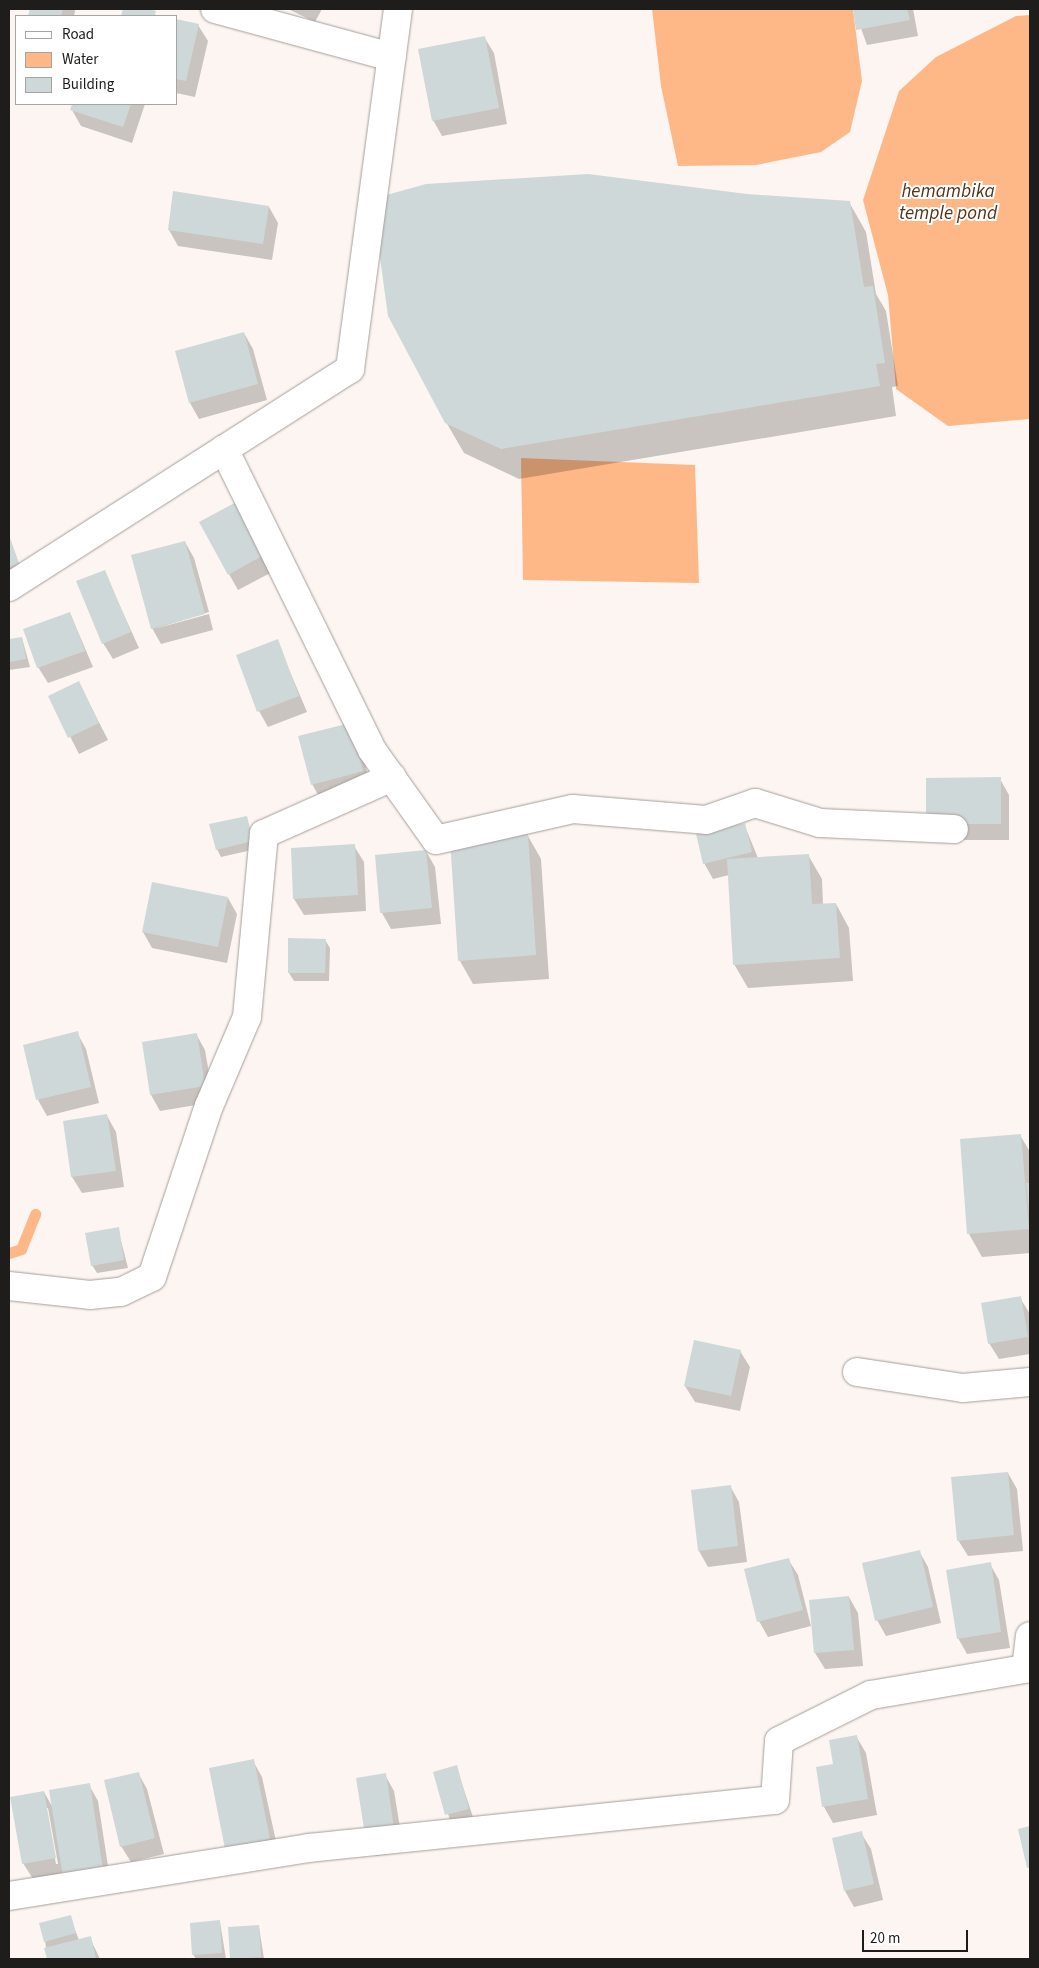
<!DOCTYPE html>
<html>
<head>
<meta charset="utf-8">
<style>
  body { margin:0 }
  #map { position:relative; width:1039px; height:1968px; overflow:hidden; background:#fcf5f1; font-family:"Source Sans 3",sans-serif }
  div>[style] { position:absolute }
  [style*='--x'] { left:calc(var(--x)*1px); top:calc(var(--y)*1px); width:calc(var(--w)*1px); rotate:calc(var(--a)*1deg) }
  .water>* { inset:0; background:#feb887 }
  .shadow>* { inset:0; background:#0003 }
  .stream>* { height:11px; margin:-5.5px; padding:0 5.5px; transform-origin:5.5px; border-radius:5.5px; background:#feb887 }
  .building>* { inset:0; background:#cfd8d9 }
  .roads { filter:drop-shadow(0 0 1px #a59e9a) drop-shadow(0 0 1px #a59e9a) }
  .street>* { height:28px; margin:-14px; padding:0 14px; transform-origin:14px; border-radius:14px; background:#fff }
  span { translate:-50% -50%; white-space:nowrap; text-align:center; line-height:1.15; -webkit-text-stroke:4px #fff; paint-order:stroke }
  .water-label { font-size:19px; color:#563319; font-style:italic }
  .frame { position:absolute; inset:0; border:10px solid #1f1d1b; pointer-events:none }
  .legend { position:absolute; left:15px; top:15px; width:162px; height:90px; box-sizing:border-box; background:#fff; border:1px solid #a5a5a4; margin:0; padding:6px 9px; list-style:none; font-size:15px; color:#1f1d1b }
  .legend li { display:flex; align-items:center; gap:10px; height:25px }
  .legend b { width:25px; border:1px solid #a5a5a4 }
  .scale { position:absolute; left:862px; top:1930px; width:106px; height:22px; box-sizing:border-box; border:2px solid #1f1d1b; border-top:0; padding-left:6px; font-size:15px; line-height:18px; white-space:nowrap; color:#1f1d1b; -webkit-text-stroke:4px #fff; paint-order:stroke }
</style>
</head>
<body>
<div id="map">
  <div class="water">
    <div style="clip-path:polygon(652px 9px,853px 9px,862px 81px,850px 132px,821px 152px,756px 165px,678px 166px,661px 86px)"></div>
    <div style="clip-path:polygon(1030px 15px,1030px 419px,948px 426px,896px 389px,888px 295px,863px 200px,899px 91px,936px 57px,1016px 16px)"></div>
    <div style="clip-path:polygon(521px 458px,695px 465px,699px 583px,523px 580px)"></div>
  </div>
  <div class="shadow">
    <div style="clip-path:polygon(31px 9px,74px 9px,75px 11px,74px 16px,30px 16px)"></div>
    <div style="clip-path:polygon(125px 9px,144px 9px,158px 16px,122px 16px)"></div>
    <div style="clip-path:polygon(288px 9px,322px 9px,315px 22px)"></div>
    <div style="clip-path:polygon(854px 9px,913px 9px,918px 36px,867px 45px)"></div>
    <div style="clip-path:polygon(176px 20px,198px 25px,208px 41px,195px 97px,176px 93px)"></div>
    <div style="clip-path:polygon(484px 37px,494px 53px,507px 124px,442px 136px,433px 120px)"></div>
    <div style="clip-path:polygon(74px 104px,145px 104px,132px 143px,81px 126px,72px 110px)"></div>
    <div style="clip-path:polygon(747px 196px,849px 202px,866px 232px,876px 294px,886px 311px,898px 386px,892px 387px,896px 416px,519px 479px,464px 453px,446px 422px)"></div>
    <div style="clip-path:polygon(269px 207px,278px 223px,272px 260px,178px 246px,169px 230px)"></div>
    <div style="clip-path:polygon(244px 333px,253px 349px,267px 400px,199px 419px,190px 403px)"></div>
    <div style="clip-path:polygon(242px 500px,280px 568px,238px 590px,229px 574px)"></div>
    <div style="clip-path:polygon(9px 536px,22px 572px,9px 576px)"></div>
    <div style="clip-path:polygon(185px 542px,194px 558px,209px 612px,154px 629px,209px 614px,213px 630px,161px 644px,152px 628px)"></div>
    <div style="clip-path:polygon(104px 571px,139px 648px,113px 659px,103px 643px)"></div>
    <div style="clip-path:polygon(70px 613px,93px 667px,48px 683px,38px 667px)"></div>
    <div style="clip-path:polygon(22px 638px,30px 667px,9px 670px,9px 640px)"></div>
    <div style="clip-path:polygon(277px 641px,307px 712px,268px 727px,259px 711px)"></div>
    <div style="clip-path:polygon(79px 683px,108px 740px,79px 754px,50px 697px)"></div>
    <div style="clip-path:polygon(359px 740px,371px 787px,321px 800px,312px 784px)"></div>
    <div style="clip-path:polygon(1000px 779px,1009px 795px,1009px 840px,937px 840px)"></div>
    <div style="clip-path:polygon(246px 817px,256px 849px,221px 857px,217px 849px)"></div>
    <div style="clip-path:polygon(744px 824px,758px 858px,808px 855px,822px 879px,823px 905px,836px 904px,849px 928px,853px 981px,748px 988px,734px 964px,729px 875px,713px 879px,704px 863px)"></div>
    <div style="clip-path:polygon(528px 836px,541px 859px,549px 979px,473px 984px,460px 961px)"></div>
    <div style="clip-path:polygon(354px 846px,364px 862px,366px 911px,304px 915px,294px 899px)"></div>
    <div style="clip-path:polygon(426px 851px,435px 867px,441px 924px,391px 929px,382px 913px,376px 856px)"></div>
    <div style="clip-path:polygon(228px 898px,237px 914px,227px 963px,152px 948px,143px 932px)"></div>
    <div style="clip-path:polygon(325px 940px,330px 948px,329px 981px,294px 981px,289px 973px)"></div>
    <div style="clip-path:polygon(77px 1033px,86px 1049px,99px 1103px,47px 1116px,38px 1100px)"></div>
    <div style="clip-path:polygon(196px 1034px,205px 1050px,214px 1102px,160px 1111px,151px 1095px)"></div>
    <div style="clip-path:polygon(107px 1116px,116px 1132px,124px 1187px,82px 1193px,72px 1177px,64px 1122px)"></div>
    <div style="clip-path:polygon(1020px 1135px,1030px 1152px,1030px 1253px,982px 1257px,969px 1234px)"></div>
    <div style="clip-path:polygon(118px 1229px,128px 1268px,97px 1273px,92px 1265px)"></div>
    <div style="clip-path:polygon(1020px 1298px,1030px 1314px,1030px 1354px,999px 1359px,989px 1343px)"></div>
    <div style="clip-path:polygon(740px 1351px,750px 1367px,740px 1411px,695px 1402px,685px 1386px)"></div>
    <div style="clip-path:polygon(1008px 1473px,1017px 1489px,1023px 1551px,968px 1556px,958px 1540px)"></div>
    <div style="clip-path:polygon(730px 1486px,739px 1502px,747px 1562px,708px 1567px,699px 1551px,692px 1491px)"></div>
    <div style="clip-path:polygon(919px 1551px,928px 1567px,941px 1623px,886px 1636px,877px 1620px)"></div>
    <div style="clip-path:polygon(788px 1559px,798px 1575px,811px 1626px,768px 1637px,759px 1621px)"></div>
    <div style="clip-path:polygon(990px 1564px,999px 1580px,1010px 1648px,967px 1654px,958px 1638px)"></div>
    <div style="clip-path:polygon(849px 1597px,858px 1613px,863px 1666px,825px 1669px,815px 1653px,811px 1601px)"></div>
    <div style="clip-path:polygon(856px 1736px,866px 1753px,877px 1815px,833px 1823px,824px 1807px,817px 1768px,834px 1765px)"></div>
    <div style="clip-path:polygon(253px 1761px,262px 1777px,279px 1855px,226px 1848px)"></div>
    <div style="clip-path:polygon(456px 1766px,473px 1817px,451px 1823px,435px 1773px)"></div>
    <div style="clip-path:polygon(138px 1773px,147px 1789px,164px 1854px,131px 1862px,121px 1846px)"></div>
    <div style="clip-path:polygon(385px 1775px,394px 1791px,404px 1852px,376px 1856px,367px 1840px)"></div>
    <div style="clip-path:polygon(evenodd,89px 1785px,98px 1801px,112px 1892px,33px 1879px,23px 1863px,44px 1792px,53px 1808px,89px 1785px,46px 1808px,48px 1808px,58px 1864px,56px 1864px,46px 1808px)"></div>
    <div style="clip-path:polygon(1030px 1828px,1030px 1872px,1020px 1830px)"></div>
    <div style="clip-path:polygon(861px 1833px,871px 1849px,883px 1900px,854px 1907px,845px 1891px)"></div>
    <div style="clip-path:polygon(70px 1917px,79px 1940px,90px 1938px,100px 1959px,48px 1959px,45px 1941px)"></div>
    <div style="clip-path:polygon(220px 1922px,226px 1959px,196px 1959px,193px 1954px)"></div>
    <div style="clip-path:polygon(259px 1927px,264px 1959px,231px 1959px)"></div>
  </div>
  <div class="stream">
    <div style="--x:9;--y:1253;--w:13;--a:-18"></div>
    <div style="--x:21;--y:1249;--w:38;--a:-68"></div>
  </div>
  <div class="building">
    <div style="clip-path:polygon(30px 9px,63px 9px,61px 16px,28px 16px)"></div>
    <div style="clip-path:polygon(123px 9px,149px 9px,156px 11px,154px 16px,121px 16px)"></div>
    <div style="clip-path:polygon(853px 9px,907px 9px,910px 20px,856px 30px)"></div>
    <div style="clip-path:polygon(176px 19px,199px 24px,186px 81px,176px 79px)"></div>
    <div style="clip-path:polygon(485px 36px,499px 108px,432px 121px,418px 49px)"></div>
    <div style="clip-path:polygon(72px 104px,131px 104px,123px 127px,70px 110px)"></div>
    <div style="clip-path:polygon(588px 174px,747px 194px,850px 201px,864px 287px,873px 286px,885px 363px,876px 364px,880px 386px,501px 449px,445px 423px,388px 316px,372px 199px,426px 184px)"></div>
    <div style="clip-path:polygon(173px 191px,269px 206px,263px 244px,168px 230px)"></div>
    <div style="clip-path:polygon(244px 332px,258px 384px,189px 403px,175px 351px)"></div>
    <div style="clip-path:polygon(242px 499px,271px 551px,228px 575px,199px 522px)"></div>
    <div style="clip-path:polygon(9px 535px,19px 564px,9px 567px)"></div>
    <div style="clip-path:polygon(185px 541px,205px 614px,151px 629px,131px 555px)"></div>
    <div style="clip-path:polygon(105px 570px,131px 632px,102px 644px,76px 581px)"></div>
    <div style="clip-path:polygon(70px 612px,85px 651px,37px 668px,23px 629px)"></div>
    <div style="clip-path:polygon(22px 637px,26px 659px,9px 662px,9px 639px)"></div>
    <div style="clip-path:polygon(278px 639px,299px 696px,257px 712px,236px 655px)"></div>
    <div style="clip-path:polygon(79px 681px,99px 723px,68px 738px,48px 696px)"></div>
    <div style="clip-path:polygon(350px 723px,363px 771px,311px 785px,298px 736px)"></div>
    <div style="clip-path:polygon(1001px 777px,1001px 824px,926px 824px,926px 778px)"></div>
    <div style="clip-path:polygon(247px 816px,253px 841px,216px 850px,209px 824px)"></div>
    <div style="clip-path:polygon(745px 823px,752px 852px,703px 864px,696px 834px)"></div>
    <div style="clip-path:polygon(528px 834px,536px 955px,458px 961px,450px 840px)"></div>
    <div style="clip-path:polygon(355px 844px,358px 895px,293px 899px,291px 848px)"></div>
    <div style="clip-path:polygon(426px 850px,432px 908px,380px 913px,375px 855px)"></div>
    <div style="clip-path:polygon(809px 854px,812px 904px,836px 903px,840px 958px,733px 965px,727px 859px)"></div>
    <div style="clip-path:polygon(152px 882px,228px 897px,218px 947px,142px 932px)"></div>
    <div style="clip-path:polygon(288px 938px,326px 939px,325px 973px,288px 973px)"></div>
    <div style="clip-path:polygon(78px 1031px,91px 1087px,36px 1100px,23px 1045px)"></div>
    <div style="clip-path:polygon(197px 1033px,205px 1086px,150px 1095px,142px 1042px)"></div>
    <div style="clip-path:polygon(107px 1114px,116px 1171px,71px 1177px,63px 1121px)"></div>
    <div style="clip-path:polygon(1021px 1134px,1029px 1229px,967px 1234px,960px 1139px)"></div>
    <div style="clip-path:polygon(1026px 1183px,1030px 1183px,1030px 1212px,1029px 1212px)"></div>
    <div style="clip-path:polygon(119px 1227px,124px 1260px,91px 1266px,85px 1233px)"></div>
    <div style="clip-path:polygon(1021px 1296px,1028px 1337px,988px 1344px,981px 1303px)"></div>
    <div style="clip-path:polygon(694px 1340px,741px 1350px,731px 1396px,684px 1386px)"></div>
    <div style="clip-path:polygon(1008px 1472px,1014px 1535px,957px 1541px,951px 1477px)"></div>
    <div style="clip-path:polygon(731px 1485px,738px 1546px,698px 1551px,691px 1490px)"></div>
    <div style="clip-path:polygon(920px 1550px,933px 1607px,875px 1621px,862px 1563px)"></div>
    <div style="clip-path:polygon(789px 1558px,803px 1610px,757px 1622px,744px 1569px)"></div>
    <div style="clip-path:polygon(991px 1562px,1001px 1632px,957px 1639px,946px 1570px)"></div>
    <div style="clip-path:polygon(849px 1596px,854px 1650px,814px 1653px,809px 1600px)"></div>
    <div style="clip-path:polygon(857px 1735px,868px 1799px,822px 1807px,816px 1767px,833px 1764px,829px 1740px)"></div>
    <div style="clip-path:polygon(254px 1759px,270px 1839px,225px 1849px,209px 1768px)"></div>
    <div style="clip-path:polygon(457px 1765px,469px 1809px,445px 1815px,433px 1772px)"></div>
    <div style="clip-path:polygon(139px 1772px,155px 1838px,120px 1847px,104px 1780px)"></div>
    <div style="clip-path:polygon(386px 1773px,395px 1836px,366px 1841px,356px 1778px)"></div>
    <div style="clip-path:polygon(90px 1783px,104px 1877px,64px 1883px,49px 1790px)"></div>
    <div style="clip-path:polygon(44px 1791px,56px 1858px,22px 1864px,10px 1797px)"></div>
    <div style="clip-path:polygon(1030px 1826px,1030px 1867px,1027px 1868px,1018px 1829px)"></div>
    <div style="clip-path:polygon(862px 1831px,874px 1884px,844px 1891px,832px 1838px)"></div>
    <div style="clip-path:polygon(71px 1915px,76px 1933px,44px 1942px,39px 1923px)"></div>
    <div style="clip-path:polygon(220px 1920px,222px 1953px,192px 1955px,190px 1923px)"></div>
    <div style="clip-path:polygon(259px 1925px,261px 1957px,230px 1959px,228px 1927px)"></div>
    <div style="clip-path:polygon(91px 1936px,96px 1959px,47px 1959px,44px 1948px)"></div>
  </div>
  <div class="roads">
    <div class="street">
      <div style="--x:215;--y:9;--w:183;--a:15.2"></div>
      <div style="--x:224;--y:449;--w:335;--a:63.8"></div>
      <div style="--x:372;--y:750;--w:110;--a:54.6"></div>
      <div style="--x:436;--y:840;--w:140;--a:-12.8"></div>
      <div style="--x:573;--y:809;--w:133;--a:4.7"></div>
      <div style="--x:706;--y:820;--w:52;--a:-19.1"></div>
      <div style="--x:755;--y:803;--w:68;--a:17.1"></div>
      <div style="--x:820;--y:823;--w:134;--a:2.6"></div>
      <div style="--x:9;--y:587;--w:405;--a:-32.6"></div>
      <div style="--x:350;--y:369;--w:363;--a:-82.4"></div>
      <div style="--x:9;--y:1286;--w:81;--a:6.3"></div>
      <div style="--x:90;--y:1295;--w:31;--a:-6"></div>
      <div style="--x:121;--y:1292;--w:34;--a:-26"></div>
      <div style="--x:152;--y:1277;--w:180;--a:-71.6"></div>
      <div style="--x:209;--y:1106;--w:97;--a:-66.9"></div>
      <div style="--x:247;--y:1017;--w:184;--a:-84.7"></div>
      <div style="--x:264;--y:834;--w:140;--a:-24"></div>
      <div style="--x:857;--y:1372;--w:107;--a:8.6"></div>
      <div style="--x:963;--y:1388;--w:67;--a:-5.1"></div>
      <div style="--x:1026;--y:1668;--w:32;--a:-83"></div>
      <div style="--x:9;--y:1896;--w:304;--a:-9.1"></div>
      <div style="--x:309;--y:1848;--w:468;--a:-5.9"></div>
      <div style="--x:775;--y:1800;--w:59;--a:-86.1"></div>
      <div style="--x:779;--y:1741;--w:103;--a:-26.6"></div>
      <div style="--x:871;--y:1695;--w:161;--a:-9.6"></div>
    </div>
  </div>
  <div class="water-label">
    <span style="left:948px;top:203px">hemambika<br>temple pond</span>
  </div>
  <div class="frame"></div>
  <ul class="legend">
  <li><b style="height:6px;background:#fff"></b>Road</li>
  <li><b style="height:14px;background:#feb887"></b>Water</li>
  <li><b style="height:14px;background:#cfd8d9"></b>Building</li>
  </ul>
  <div class="scale">20 m</div>
</div>
</body>
</html>
